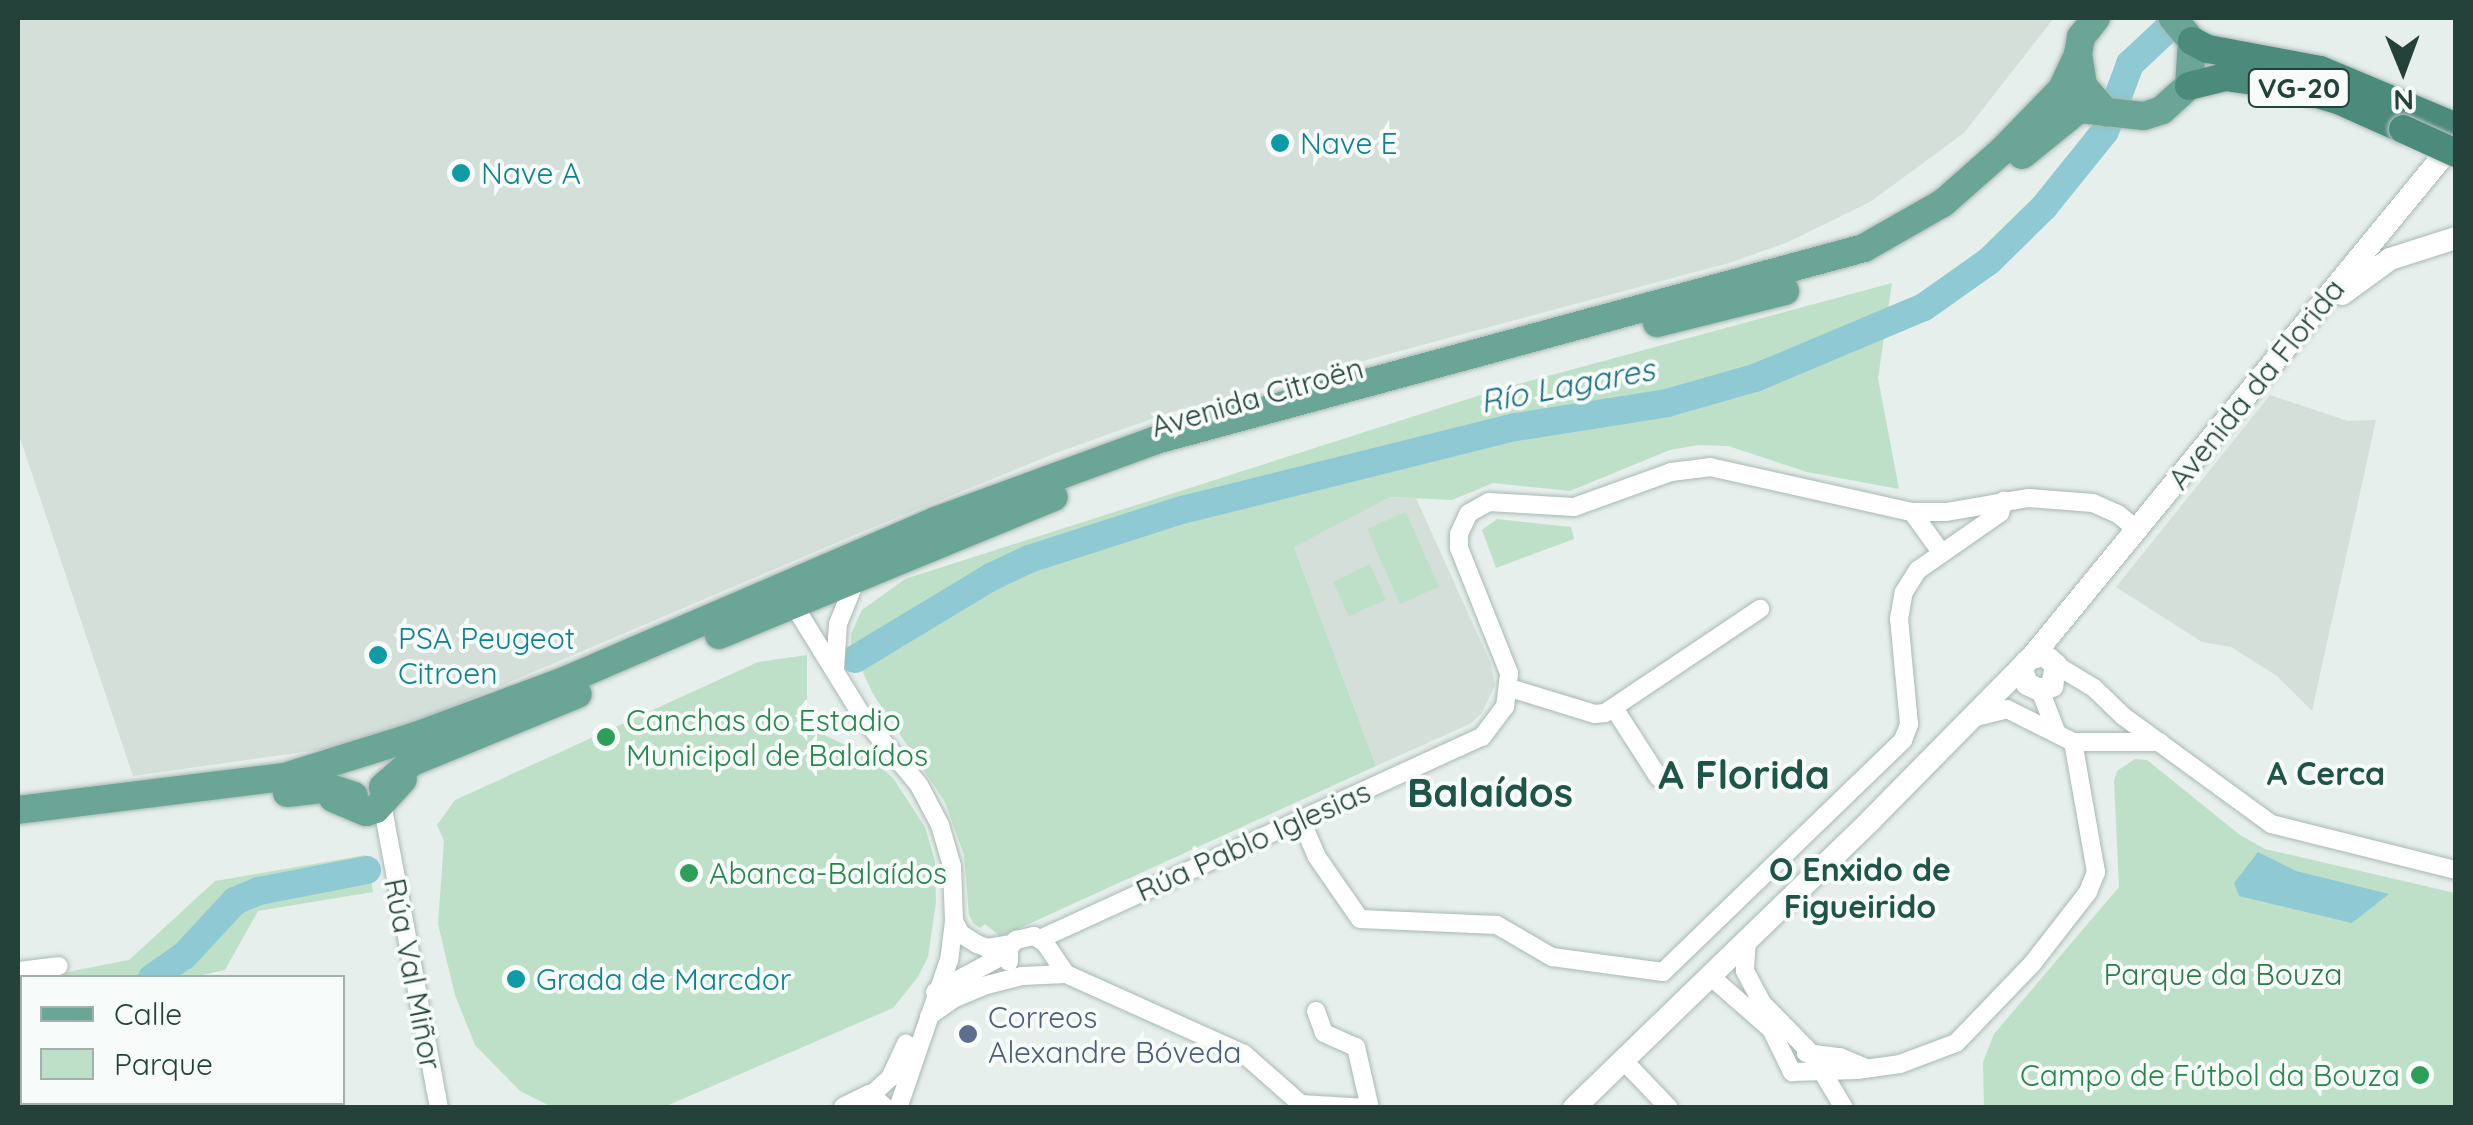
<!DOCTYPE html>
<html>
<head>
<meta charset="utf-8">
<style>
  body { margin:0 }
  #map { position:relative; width:2473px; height:1125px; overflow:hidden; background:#e6efeb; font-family:Quicksand,sans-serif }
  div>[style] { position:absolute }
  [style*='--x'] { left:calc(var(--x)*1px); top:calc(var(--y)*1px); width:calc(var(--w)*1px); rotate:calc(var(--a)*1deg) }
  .built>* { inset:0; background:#d4dfda }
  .green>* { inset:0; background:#bfe0c8 }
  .water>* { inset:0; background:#8ec9d4 }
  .river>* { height:28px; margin:-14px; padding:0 14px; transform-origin:14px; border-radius:14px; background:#8ec9d4 }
  .roads { filter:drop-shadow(0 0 2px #a8b8b2) drop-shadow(0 0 2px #a8b8b2) }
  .minor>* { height:18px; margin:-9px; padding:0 9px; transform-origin:9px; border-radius:9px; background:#fff }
  .secondary>* { height:22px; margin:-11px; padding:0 11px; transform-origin:11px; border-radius:11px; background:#fff }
  .primary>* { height:28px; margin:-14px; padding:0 14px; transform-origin:14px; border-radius:14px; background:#6aa596 }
  .trunk>* { height:28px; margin:-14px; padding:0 14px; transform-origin:14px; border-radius:14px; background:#4c8a7c }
  .bridges { filter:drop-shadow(0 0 2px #c2cac8) drop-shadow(0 0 2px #c2cac8) }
  .trunk-bridge>* { height:28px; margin:-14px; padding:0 14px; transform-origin:14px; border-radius:14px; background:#4c8a7c }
  .dots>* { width:28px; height:28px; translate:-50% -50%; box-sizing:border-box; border:5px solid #f7fbf9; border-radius:50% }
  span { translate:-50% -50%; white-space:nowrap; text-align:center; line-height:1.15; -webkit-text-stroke:8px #f7fbf9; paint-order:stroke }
  .shield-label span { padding:2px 8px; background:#f7fbf9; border:2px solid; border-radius:8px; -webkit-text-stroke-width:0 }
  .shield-label { font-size:28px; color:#24423a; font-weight:700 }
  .culture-label { font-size:30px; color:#0d838f }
  .left { translate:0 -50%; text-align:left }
  .street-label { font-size:30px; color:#24423a }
  .leisure-label { font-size:30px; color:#27864d }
  .right { translate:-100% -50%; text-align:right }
  .park-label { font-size:30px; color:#2d7a4b }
  .service-label { font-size:30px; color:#4e5e75 }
  .water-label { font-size:32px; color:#1c6f80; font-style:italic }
  .neighbourhood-label { font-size:32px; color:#1f5548; font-weight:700 }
  .district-label { font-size:40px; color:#1f5548; font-weight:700 }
  .frame { position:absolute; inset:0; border:20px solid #24423a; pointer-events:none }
  .legend { position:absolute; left:20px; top:975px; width:325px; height:130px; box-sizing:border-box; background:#f7fbf9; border:2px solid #a3b1ad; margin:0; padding:12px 18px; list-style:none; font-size:30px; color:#24423a }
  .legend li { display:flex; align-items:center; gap:20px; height:50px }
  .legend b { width:50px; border:2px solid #a3b1ad }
  .north { position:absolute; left:2353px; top:20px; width:100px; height:100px; -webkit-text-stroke:8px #f7fbf9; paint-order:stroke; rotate:179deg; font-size:28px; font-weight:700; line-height:40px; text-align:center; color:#24423a }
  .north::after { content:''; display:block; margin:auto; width:35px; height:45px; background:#24423a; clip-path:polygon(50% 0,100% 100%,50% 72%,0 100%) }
</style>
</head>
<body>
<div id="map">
  <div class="built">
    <div style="clip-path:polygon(18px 18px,2054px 18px,1964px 133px,1870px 202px,1786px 243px,1729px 263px,1168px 413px,1056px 453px,857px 534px,367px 743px,133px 776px,18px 432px)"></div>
    <div style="clip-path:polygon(2270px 395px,2348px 421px,2376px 420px,2312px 711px,2277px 676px,2231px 647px,2202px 642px,2116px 587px)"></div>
    <div style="clip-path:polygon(1380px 497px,1416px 498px,1491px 664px,1495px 685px,1482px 713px,1470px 724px,1376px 766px,1285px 523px)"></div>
  </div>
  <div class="green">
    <div style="clip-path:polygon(1892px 283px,1878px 378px,1899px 489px,1807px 472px,1728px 446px,1698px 445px,1670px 450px,1570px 491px,1493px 483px,1452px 500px,1390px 497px,1294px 547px,1376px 766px,1009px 933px,1000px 936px,985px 924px,980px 928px,973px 923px,969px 915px,964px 855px,945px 802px,873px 694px,851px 646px,851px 634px,862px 610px,905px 579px,1496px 390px)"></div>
    <div style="clip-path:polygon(1406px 512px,1439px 587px,1400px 604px,1367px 529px)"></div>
    <div style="clip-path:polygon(1497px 519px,1571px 527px,1574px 539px,1496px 568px,1482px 530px)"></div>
    <div style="clip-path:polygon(1370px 564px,1386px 600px,1349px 616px,1333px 582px)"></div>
    <div style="clip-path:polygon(807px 655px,807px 727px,867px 755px,893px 778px,925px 827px,935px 861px,936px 902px,928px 957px,918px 977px,893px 1008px,664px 1107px,552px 1107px,520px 1091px,475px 1045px,455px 995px,438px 924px,444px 841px,437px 825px,455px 800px,758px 662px)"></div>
    <div style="clip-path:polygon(2135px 759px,2147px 760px,2240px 835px,2265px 849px,2455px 893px,2455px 1107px,1984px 1107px,1983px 1062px,1994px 1034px,2119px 887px,2114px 781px,2117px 771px)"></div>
    <div style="clip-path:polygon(366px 855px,373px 892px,258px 911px,225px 970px,189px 978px,22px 978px,22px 1067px,19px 1067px,18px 962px,41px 960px,47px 976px,129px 960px,215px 881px)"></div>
  </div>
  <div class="water">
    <div style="clip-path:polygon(2258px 852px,2296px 871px,2389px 894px,2352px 923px,2239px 896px,2234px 883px)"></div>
  </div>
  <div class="river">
    <div style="--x:855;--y:659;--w:159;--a:-31.1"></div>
    <div style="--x:991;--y:577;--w:42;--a:-25.3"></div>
    <div style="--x:1029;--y:559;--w:161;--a:-17.8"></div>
    <div style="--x:1182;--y:510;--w:344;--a:-14"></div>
    <div style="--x:1516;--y:427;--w:153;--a:-9"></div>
    <div style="--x:1667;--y:403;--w:91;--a:-15.9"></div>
    <div style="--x:1755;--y:378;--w:183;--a:-22.8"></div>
    <div style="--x:1924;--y:307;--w:80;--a:-35.3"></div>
    <div style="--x:1989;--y:261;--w:77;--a:-44.5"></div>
    <div style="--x:2044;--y:207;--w:97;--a:-51.2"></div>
    <div style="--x:2105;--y:131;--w:72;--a:-69.5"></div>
    <div style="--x:2130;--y:64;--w:67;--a:-43.2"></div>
    <div style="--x:152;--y:978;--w:39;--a:-35"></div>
    <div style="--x:184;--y:956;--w:75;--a:-47.2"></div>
    <div style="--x:235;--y:901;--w:26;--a:-23"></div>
    <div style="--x:259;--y:891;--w:110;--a:-11"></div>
    <div style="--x:18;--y:1012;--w:4;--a:0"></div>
  </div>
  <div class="roads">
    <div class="minor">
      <div style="--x:1912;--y:512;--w:49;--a:54.1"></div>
      <div style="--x:790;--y:599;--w:141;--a:58.3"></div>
      <div style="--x:864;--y:719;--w:86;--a:50.2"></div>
      <div style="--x:919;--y:785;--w:45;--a:62.3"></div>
      <div style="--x:940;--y:825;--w:43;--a:73.7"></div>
      <div style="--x:952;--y:866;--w:55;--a:87.9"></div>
      <div style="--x:954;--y:921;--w:39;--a:97"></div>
      <div style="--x:949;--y:960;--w:157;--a:109"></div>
      <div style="--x:2056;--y:665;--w:44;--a:31.2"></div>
      <div style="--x:2094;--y:688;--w:40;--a:44"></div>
      <div style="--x:2123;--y:716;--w:183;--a:36.1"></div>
      <div style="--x:2271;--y:824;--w:191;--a:14"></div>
      <div style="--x:835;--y:670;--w:46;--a:-86.3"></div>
      <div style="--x:838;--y:624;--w:48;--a:-68.2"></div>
      <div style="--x:1510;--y:688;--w:89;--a:17"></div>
      <div style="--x:1595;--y:714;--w:10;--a:-6"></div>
      <div style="--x:1605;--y:713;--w:187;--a:-33.9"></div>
      <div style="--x:2040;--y:690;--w:44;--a:68.7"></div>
      <div style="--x:1614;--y:708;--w:83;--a:57.3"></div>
      <div style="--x:1976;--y:717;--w:32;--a:-14"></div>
      <div style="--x:2007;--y:709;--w:74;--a:26.6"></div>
      <div style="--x:2073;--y:742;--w:87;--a:0"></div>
      <div style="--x:381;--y:798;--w:315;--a:79.4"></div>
      <div style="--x:1301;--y:820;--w:40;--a:66.6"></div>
      <div style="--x:1317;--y:857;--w:75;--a:55.3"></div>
      <div style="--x:1360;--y:919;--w:137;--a:2.5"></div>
      <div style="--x:1497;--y:925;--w:64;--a:30.2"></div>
      <div style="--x:1552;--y:957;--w:112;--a:7.7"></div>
      <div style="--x:1663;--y:972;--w:334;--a:-44"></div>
      <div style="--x:1903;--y:740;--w:17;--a:-69"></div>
      <div style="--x:1909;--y:724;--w:105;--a:-95.4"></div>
      <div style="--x:1899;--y:619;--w:27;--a:-80"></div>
      <div style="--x:1904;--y:592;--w:26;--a:-58"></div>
      <div style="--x:1918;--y:570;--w:100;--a:-34.8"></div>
      <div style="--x:2000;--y:513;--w:13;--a:-72"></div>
      <div style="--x:954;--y:921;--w:15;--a:62"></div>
      <div style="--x:961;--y:934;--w:19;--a:32"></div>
      <div style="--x:977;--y:944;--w:11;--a:22"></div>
      <div style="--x:987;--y:948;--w:24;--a:-9"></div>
      <div style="--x:1040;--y:939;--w:486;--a:-24.6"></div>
      <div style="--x:1482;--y:737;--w:38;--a:-53"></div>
      <div style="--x:1505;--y:707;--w:34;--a:-83"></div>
      <div style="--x:1509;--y:673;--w:135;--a:-111.8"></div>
      <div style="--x:1459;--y:548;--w:14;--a:-90"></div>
      <div style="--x:1459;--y:534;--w:23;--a:-65"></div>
      <div style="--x:1469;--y:513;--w:23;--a:-29"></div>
      <div style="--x:1489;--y:502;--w:85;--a:3.4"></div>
      <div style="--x:1574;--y:507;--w:103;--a:-19.8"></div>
      <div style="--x:1671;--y:472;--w:39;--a:-7"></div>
      <div style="--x:1710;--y:467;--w:207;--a:12.6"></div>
      <div style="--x:1912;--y:512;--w:34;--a:0"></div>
      <div style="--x:1946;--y:512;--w:84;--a:-9.6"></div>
      <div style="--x:2029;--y:498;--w:64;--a:4.5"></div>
      <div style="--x:2093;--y:503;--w:27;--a:24"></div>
      <div style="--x:2118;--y:514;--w:25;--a:40"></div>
      <div style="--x:1747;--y:940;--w:31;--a:94"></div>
      <div style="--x:1745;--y:971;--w:36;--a:62"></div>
      <div style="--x:1762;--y:1003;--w:70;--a:45.6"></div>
      <div style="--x:1811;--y:1053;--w:64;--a:59"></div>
      <div style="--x:1009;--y:962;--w:14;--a:-90"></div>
      <div style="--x:1009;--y:948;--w:11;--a:-49"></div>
      <div style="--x:1016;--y:940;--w:18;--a:-13"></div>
      <div style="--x:1034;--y:936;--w:13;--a:32"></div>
      <div style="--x:1045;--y:943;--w:37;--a:56"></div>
      <div style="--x:18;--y:971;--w:41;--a:-7"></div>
      <div style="--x:1709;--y:975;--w:82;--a:41.1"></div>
      <div style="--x:1771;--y:1029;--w:48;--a:64"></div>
      <div style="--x:1792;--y:1072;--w:65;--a:-1.8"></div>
      <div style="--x:1857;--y:1070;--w:43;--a:-7.9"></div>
      <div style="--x:1900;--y:1064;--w:60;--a:-20.6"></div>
      <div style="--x:1956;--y:1043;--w:110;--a:-46.1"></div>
      <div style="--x:2032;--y:964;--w:91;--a:-52.1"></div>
      <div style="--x:2088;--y:892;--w:22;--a:-68"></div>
      <div style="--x:2096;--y:872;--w:132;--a:-100"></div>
      <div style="--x:935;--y:992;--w:83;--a:-28.1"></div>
      <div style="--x:1316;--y:1011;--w:23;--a:70"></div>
      <div style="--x:1324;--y:1033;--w:35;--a:24"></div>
      <div style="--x:1356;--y:1047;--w:63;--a:77.1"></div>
      <div style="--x:929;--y:1016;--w:29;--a:-35"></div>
      <div style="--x:953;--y:999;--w:33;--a:-23"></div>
      <div style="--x:983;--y:986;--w:40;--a:-14.4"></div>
      <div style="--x:1022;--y:976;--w:44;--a:-2.6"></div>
      <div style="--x:1066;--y:974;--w:195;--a:24.2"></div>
      <div style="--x:1244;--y:1054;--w:76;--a:41.3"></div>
      <div style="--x:1301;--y:1104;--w:66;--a:3.5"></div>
      <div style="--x:1806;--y:1053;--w:34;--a:7"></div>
      <div style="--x:1840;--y:1057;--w:25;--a:23"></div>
      <div style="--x:1623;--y:1060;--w:66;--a:46.2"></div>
      <div style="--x:870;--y:1096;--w:27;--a:-42"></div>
      <div style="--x:890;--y:1078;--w:38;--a:-65"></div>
    </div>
    <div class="secondary">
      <div style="--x:2342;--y:294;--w:59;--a:-36.1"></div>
      <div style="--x:2390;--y:259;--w:69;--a:-17.7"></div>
      <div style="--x:2026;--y:662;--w:9;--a:117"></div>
      <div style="--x:2022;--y:670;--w:15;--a:70"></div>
      <div style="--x:2027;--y:684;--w:14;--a:25"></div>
      <div style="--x:2040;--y:690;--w:13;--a:-18"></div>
      <div style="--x:2052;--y:686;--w:21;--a:-79"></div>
      <div style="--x:2056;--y:665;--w:16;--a:-140"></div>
      <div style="--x:2044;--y:655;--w:13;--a:167"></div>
      <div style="--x:845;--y:1108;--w:28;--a:-26"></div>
      <div style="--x:870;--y:1096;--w:18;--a:43"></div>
      <div style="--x:1574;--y:1108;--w:414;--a:-44.1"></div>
      <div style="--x:1871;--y:820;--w:228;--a:-45.4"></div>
      <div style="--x:2031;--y:658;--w:670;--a:-50.63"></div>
    </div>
    <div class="primary">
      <div style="--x:2096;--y:18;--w:24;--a:128"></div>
      <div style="--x:2081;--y:37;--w:17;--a:100"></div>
      <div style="--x:2078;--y:54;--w:32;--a:81"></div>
      <div style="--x:2083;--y:86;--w:35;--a:49"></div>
      <div style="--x:2106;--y:112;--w:38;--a:6"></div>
      <div style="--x:2144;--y:116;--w:19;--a:-18"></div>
      <div style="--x:2162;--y:110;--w:36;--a:-42"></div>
      <div style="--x:2189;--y:86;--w:45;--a:-86.2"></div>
      <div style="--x:2192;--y:41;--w:30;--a:-130"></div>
      <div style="--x:2022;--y:155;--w:73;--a:-38.9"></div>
      <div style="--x:2079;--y:109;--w:27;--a:6"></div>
      <div style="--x:1657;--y:323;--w:132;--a:-14"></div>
      <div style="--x:719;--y:635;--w:362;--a:-22.4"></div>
      <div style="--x:291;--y:775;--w:131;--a:-17.3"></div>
      <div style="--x:416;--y:736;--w:158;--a:-20.4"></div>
      <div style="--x:564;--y:681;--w:404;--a:-23.3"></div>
      <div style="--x:935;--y:521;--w:235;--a:-20.1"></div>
      <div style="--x:1156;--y:440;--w:734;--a:-15.17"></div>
      <div style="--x:1864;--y:248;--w:91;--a:-29.7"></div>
      <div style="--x:1943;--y:203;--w:79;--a:-41.4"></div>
      <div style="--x:2002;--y:151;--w:86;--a:-45.9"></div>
      <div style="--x:2062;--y:89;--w:38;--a:-65"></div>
      <div style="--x:383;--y:787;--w:38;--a:-41"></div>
      <div style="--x:412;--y:762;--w:179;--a:-22.3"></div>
      <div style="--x:287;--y:793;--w:43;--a:-6.6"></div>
      <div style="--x:330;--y:788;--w:25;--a:18"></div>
      <div style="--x:333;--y:798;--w:36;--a:23"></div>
      <div style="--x:366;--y:812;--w:10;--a:-17"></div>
      <div style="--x:376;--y:809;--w:40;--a:-48"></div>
      <div style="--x:18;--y:810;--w:293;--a:-7.1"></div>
    </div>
    <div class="trunk">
      <div style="--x:2192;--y:41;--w:18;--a:27"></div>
      <div style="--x:2208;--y:49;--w:114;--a:10.6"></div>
      <div style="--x:2320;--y:70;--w:147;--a:22.7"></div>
      <div style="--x:2189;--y:86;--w:37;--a:-14"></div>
      <div style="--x:2225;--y:77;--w:66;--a:7.9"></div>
      <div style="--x:2290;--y:86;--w:50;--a:16.3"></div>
      <div style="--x:2338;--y:100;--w:71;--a:24"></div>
    </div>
  </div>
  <div class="bridges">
    <div class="trunk-bridge">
      <div style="--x:2403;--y:129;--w:58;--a:24.4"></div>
    </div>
  </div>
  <div class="dots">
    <div style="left:1280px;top:143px;background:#0f9aa8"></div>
    <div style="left:461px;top:173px;background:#0f9aa8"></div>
    <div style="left:378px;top:655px;background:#0f9aa8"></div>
    <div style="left:606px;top:737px;background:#2e9e5b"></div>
    <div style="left:689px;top:873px;background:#2e9e5b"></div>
    <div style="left:516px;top:979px;background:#0f9aa8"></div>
    <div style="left:968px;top:1034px;background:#5c6f8a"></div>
    <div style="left:2420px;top:1075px;background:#2e9e5b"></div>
  </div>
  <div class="shield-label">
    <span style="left:2299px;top:88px">VG-20</span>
  </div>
  <div class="culture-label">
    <span class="left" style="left:1300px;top:143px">Nave E</span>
    <span class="left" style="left:481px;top:173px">Nave A</span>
    <span class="left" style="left:398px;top:655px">PSA Peugeot<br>Citroen</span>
    <span class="left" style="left:536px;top:979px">Grada de Marcdor</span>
  </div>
  <div class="street-label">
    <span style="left:2256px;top:384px;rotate:-51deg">Avenida da Florida</span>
    <span style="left:1257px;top:397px;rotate:-16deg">Avenida Citroën</span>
    <span style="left:1253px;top:841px;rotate:-24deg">Rúa Pablo Iglesias</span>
    <span style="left:413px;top:974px;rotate:79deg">Rúa Val Miñor</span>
  </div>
  <div class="leisure-label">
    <span class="left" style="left:626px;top:737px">Canchas do Estadio<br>Municipal de Balaídos</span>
    <span class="left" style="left:709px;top:873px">Abanca-Balaídos</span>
    <span class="right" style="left:2400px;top:1075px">Campo de Fútbol da Bouza</span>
  </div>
  <div class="park-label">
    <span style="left:2223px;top:974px">Parque da Bouza</span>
  </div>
  <div class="service-label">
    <span class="left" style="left:988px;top:1034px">Correos<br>Alexandre Bóveda</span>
  </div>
  <div class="water-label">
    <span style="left:1567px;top:385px;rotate:-11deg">Río Lagares</span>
  </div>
  <div class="neighbourhood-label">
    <span style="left:2326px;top:773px">A Cerca</span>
    <span style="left:1860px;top:888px">O Enxido de<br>Figueirido</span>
  </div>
  <div class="district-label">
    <span style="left:1744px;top:774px">A Florida</span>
    <span style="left:1490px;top:792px">Balaídos</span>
  </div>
  <div class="frame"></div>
  <ul class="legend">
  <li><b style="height:12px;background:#6aa596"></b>Calle</li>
  <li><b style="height:28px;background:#bfe0c8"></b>Parque</li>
  </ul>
  <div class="north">N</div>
</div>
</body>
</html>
